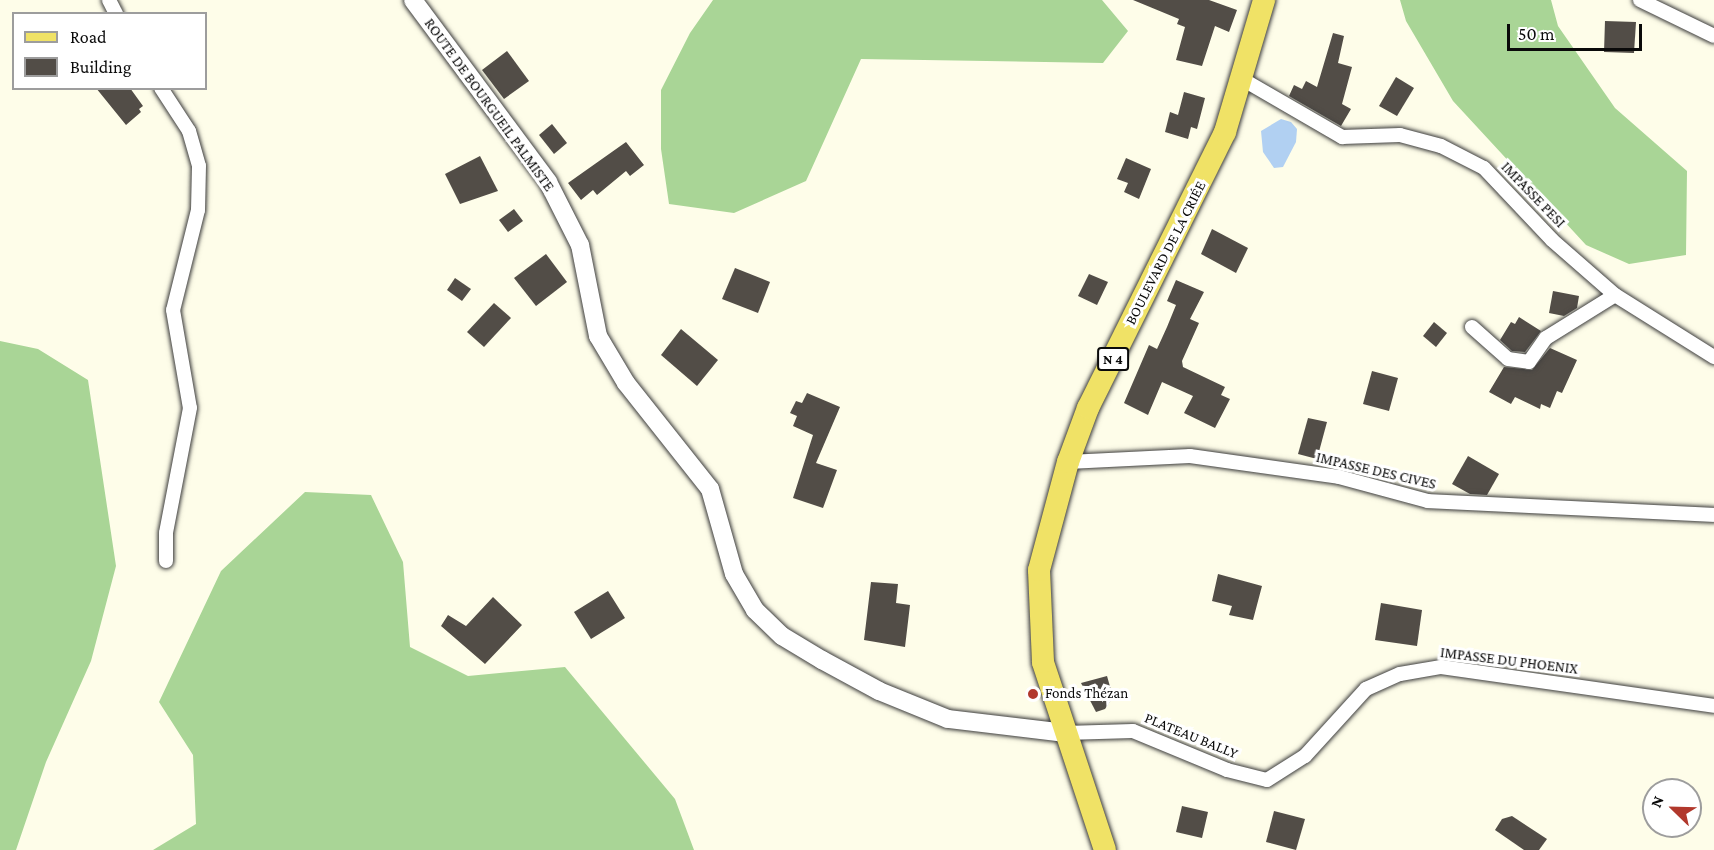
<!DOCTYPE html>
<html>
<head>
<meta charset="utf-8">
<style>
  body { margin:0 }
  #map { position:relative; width:1714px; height:850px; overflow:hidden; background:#fefde9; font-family:"Crimson Pro",serif }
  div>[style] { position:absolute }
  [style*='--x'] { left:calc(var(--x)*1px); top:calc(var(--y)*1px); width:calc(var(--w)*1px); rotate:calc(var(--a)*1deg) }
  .forest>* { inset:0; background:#a9d596 }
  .water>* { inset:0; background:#b1d0f2 }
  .building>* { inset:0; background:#524d47 }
  .roads { filter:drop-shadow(0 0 2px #3d3d3d) drop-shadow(0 0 2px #3d3d3d) }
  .minor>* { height:14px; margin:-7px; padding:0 7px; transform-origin:7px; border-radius:7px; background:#fff }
  .tertiary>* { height:18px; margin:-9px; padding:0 9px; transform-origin:9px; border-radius:9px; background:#fff }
  .primary>* { height:22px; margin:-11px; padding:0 11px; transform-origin:11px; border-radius:11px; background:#f0e266 }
  .dots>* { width:16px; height:16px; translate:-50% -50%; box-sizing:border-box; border:3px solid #fff; border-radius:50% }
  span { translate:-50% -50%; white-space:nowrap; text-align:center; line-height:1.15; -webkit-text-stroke:6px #fff; paint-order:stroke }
  .shield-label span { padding:2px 4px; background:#fff; border:2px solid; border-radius:4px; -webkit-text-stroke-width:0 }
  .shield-label { font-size:14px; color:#0a0a0a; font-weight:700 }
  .street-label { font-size:15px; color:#0a0a0a }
  .poi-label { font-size:15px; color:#0a0a0a }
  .left { translate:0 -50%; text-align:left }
  .legend { position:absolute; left:12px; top:12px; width:195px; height:78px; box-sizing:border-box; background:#fff; border:2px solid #9d9d9d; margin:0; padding:8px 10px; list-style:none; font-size:18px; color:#0a0a0a }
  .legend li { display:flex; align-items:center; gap:12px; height:30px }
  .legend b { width:30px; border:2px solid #9d9d9d }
  .north { position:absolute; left:1642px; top:778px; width:60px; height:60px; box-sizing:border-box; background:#fff; border:2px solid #9d9d9d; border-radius:50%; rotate:293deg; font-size:16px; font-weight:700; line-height:24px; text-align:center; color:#0a0a0a }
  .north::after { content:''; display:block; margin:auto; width:21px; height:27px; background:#b1382c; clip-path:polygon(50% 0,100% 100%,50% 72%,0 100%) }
  .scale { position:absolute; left:1507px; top:24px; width:135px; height:27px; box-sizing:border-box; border:3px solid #0a0a0a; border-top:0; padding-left:8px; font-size:18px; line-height:21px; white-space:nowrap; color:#0a0a0a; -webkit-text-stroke:4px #fff; paint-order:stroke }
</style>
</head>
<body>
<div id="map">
  <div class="forest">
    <div style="clip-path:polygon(713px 0,1102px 0,1128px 31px,1103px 63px,861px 59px,806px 181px,734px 213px,669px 204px,661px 149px,661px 90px,690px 33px)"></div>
    <div style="clip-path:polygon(1400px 0,1551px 0,1558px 26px,1615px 108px,1687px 171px,1686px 255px,1629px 264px,1586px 245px,1453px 101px,1406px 21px)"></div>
    <div style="clip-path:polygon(0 341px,38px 349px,88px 380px,116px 566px,91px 661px,46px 762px,16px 850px,0 850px)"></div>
    <div style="clip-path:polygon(305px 492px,371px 495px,403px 562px,410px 647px,468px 676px,565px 667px,675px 799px,694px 850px,153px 850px,196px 824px,193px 755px,159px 702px,221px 571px)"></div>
  </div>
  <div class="water">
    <div style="clip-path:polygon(1281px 119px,1291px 122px,1297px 129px,1296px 142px,1283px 167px,1274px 168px,1263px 152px,1261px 131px)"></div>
  </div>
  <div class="building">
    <div style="clip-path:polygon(1133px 0,1209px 0,1237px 10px,1229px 32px,1215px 26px,1202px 66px,1176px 60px,1185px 27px,1177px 24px,1179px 19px)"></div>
    <div style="clip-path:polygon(1605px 21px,1636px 22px,1634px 53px,1604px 52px)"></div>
    <div style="clip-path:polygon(1333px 33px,1344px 36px,1338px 63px,1352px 67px,1342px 104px,1351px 109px,1341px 126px,1289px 96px,1294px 85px,1302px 89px,1306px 81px,1317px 87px)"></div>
    <div style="clip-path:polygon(507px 51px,529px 81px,504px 99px,482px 70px)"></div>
    <div style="clip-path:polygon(1396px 77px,1414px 88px,1397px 116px,1379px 106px)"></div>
    <div style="clip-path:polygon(96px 88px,130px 88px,143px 106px,139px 109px,141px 112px,126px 125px)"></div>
    <div style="clip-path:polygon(1184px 92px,1205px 98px,1197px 129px,1191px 127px,1188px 139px,1165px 132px,1170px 112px,1178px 115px)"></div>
    <div style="clip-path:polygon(552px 124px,567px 143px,554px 154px,539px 135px)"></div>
    <div style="clip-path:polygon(626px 142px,644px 165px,630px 176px,626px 171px,597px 195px,593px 190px,581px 200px,568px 183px)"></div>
    <div style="clip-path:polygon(480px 156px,498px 191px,460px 204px,445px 174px)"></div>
    <div style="clip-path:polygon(1126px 158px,1151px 169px,1139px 199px,1124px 192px,1128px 183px,1117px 179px)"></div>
    <div style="clip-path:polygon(514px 209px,523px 221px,508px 232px,499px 220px)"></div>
    <div style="clip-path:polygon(1212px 229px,1248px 248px,1236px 273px,1201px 254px)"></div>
    <div style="clip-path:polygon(546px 254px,567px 282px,536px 306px,514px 278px)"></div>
    <div style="clip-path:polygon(735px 268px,770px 282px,758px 313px,722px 299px)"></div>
    <div style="clip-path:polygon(1089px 274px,1108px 282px,1097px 305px,1078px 296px)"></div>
    <div style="clip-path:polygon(455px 278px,471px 289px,462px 301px,447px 290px)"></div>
    <div style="clip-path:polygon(1176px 280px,1204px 292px,1190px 319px,1199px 323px,1182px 361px,1183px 367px,1225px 387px,1221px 395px,1230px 399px,1215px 428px,1184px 413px,1193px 396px,1162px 382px,1148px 415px,1124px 403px,1149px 345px,1157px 349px,1167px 327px,1176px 305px,1167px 301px)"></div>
    <div style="clip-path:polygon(1553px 291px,1579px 296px,1577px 308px,1564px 316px,1549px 313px)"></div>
    <div style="clip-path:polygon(494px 303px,511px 318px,484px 347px,467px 332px)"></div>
    <div style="clip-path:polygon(1519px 317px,1541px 331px,1525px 352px,1512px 351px,1500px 340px,1511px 322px,1515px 324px)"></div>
    <div style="clip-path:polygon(1434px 322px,1447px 333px,1436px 347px,1423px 336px)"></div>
    <div style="clip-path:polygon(681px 329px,718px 360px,697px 386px,661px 355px)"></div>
    <div style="clip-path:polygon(1550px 348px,1577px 360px,1562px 393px,1557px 391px,1550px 408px,1541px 404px,1540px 409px,1515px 397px,1511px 404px,1489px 392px,1504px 367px,1532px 370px)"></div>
    <div style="clip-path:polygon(1372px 371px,1398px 378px,1389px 411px,1363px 404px)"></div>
    <div style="clip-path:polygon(807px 393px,840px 407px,816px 463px,837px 470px,823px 508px,793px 498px,813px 435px,793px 426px,797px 416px,790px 413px,796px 401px,802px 403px)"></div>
    <div style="clip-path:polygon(1308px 418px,1327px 422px,1317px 459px,1298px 454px)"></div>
    <div style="clip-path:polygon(1468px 456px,1499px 474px,1487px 495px,1470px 494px,1452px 484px)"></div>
    <div style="clip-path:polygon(1218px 574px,1262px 586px,1253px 620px,1229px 615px,1232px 606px,1212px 601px)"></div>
    <div style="clip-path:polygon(871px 582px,898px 584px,896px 603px,910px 605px,905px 647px,864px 640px)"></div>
    <div style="clip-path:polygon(608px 591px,625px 618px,591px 639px,574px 612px)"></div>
    <div style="clip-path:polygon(493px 597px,522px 625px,485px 664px,441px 626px,448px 615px,466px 626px)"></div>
    <div style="clip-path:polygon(1381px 603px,1422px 610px,1417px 646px,1375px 640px)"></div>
    <div style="clip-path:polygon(1107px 676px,1113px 697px,1105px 709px,1096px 712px,1081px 683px)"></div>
    <div style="clip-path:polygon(1182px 806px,1208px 812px,1202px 838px,1176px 832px)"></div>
    <div style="clip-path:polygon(1274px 811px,1305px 819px,1296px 850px,1266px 842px)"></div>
    <div style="clip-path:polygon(1512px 816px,1547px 839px,1539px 850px,1524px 850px,1495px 830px,1502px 819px)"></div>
  </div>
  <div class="roads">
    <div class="minor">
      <div style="--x:109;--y:0;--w:16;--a:63"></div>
      <div style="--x:1640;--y:0;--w:82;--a:25.9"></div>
      <div style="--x:1242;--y:79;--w:116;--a:30.1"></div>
      <div style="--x:1342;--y:137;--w:58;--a:-2"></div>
      <div style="--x:1400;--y:135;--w:42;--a:15"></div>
      <div style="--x:1441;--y:146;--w:48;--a:27.1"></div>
      <div style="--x:1484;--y:168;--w:99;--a:46.6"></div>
      <div style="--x:1552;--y:240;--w:84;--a:41.1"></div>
      <div style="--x:1615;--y:295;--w:117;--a:32.1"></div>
      <div style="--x:161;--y:88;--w:51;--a:56.9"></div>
      <div style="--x:189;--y:131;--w:36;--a:74"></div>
      <div style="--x:199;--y:166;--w:44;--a:91.3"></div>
      <div style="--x:198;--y:210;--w:103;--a:104"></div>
      <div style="--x:173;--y:310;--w:99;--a:80.2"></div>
      <div style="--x:190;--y:408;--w:127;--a:100.9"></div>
      <div style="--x:166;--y:533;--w:28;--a:90"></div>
      <div style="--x:1472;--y:327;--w:48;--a:41.6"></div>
      <div style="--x:1508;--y:359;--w:21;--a:8"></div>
      <div style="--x:1529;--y:362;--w:29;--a:-55"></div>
      <div style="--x:1546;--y:338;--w:81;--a:-31.9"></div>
      <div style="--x:1068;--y:462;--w:122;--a:-2.8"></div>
      <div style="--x:1190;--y:456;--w:150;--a:8"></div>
      <div style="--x:1339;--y:477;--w:92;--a:15.1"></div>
      <div style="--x:1428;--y:501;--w:286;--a:2.8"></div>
      <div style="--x:1065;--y:733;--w:68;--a:-1.7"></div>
      <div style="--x:1133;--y:731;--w:102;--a:22.5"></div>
      <div style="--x:1227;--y:770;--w:41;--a:14"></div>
      <div style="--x:1267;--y:780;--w:45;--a:-32.3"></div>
      <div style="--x:1305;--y:756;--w:91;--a:-47.7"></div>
      <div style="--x:1366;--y:689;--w:37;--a:-24"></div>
      <div style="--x:1400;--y:674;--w:42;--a:-9.7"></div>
      <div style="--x:1441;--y:667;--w:276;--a:8.1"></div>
    </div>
    <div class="tertiary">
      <div style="--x:413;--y:0;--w:227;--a:53.4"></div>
      <div style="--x:548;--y:182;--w:71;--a:63.1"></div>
      <div style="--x:580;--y:245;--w:93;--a:78.8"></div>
      <div style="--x:598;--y:336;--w:55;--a:59.2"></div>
      <div style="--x:626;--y:383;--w:135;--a:51.6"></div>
      <div style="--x:710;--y:489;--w:88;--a:74.2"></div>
      <div style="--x:734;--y:574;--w:42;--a:59.7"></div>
      <div style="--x:755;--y:610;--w:37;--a:44"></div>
      <div style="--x:782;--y:636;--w:47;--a:31"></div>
      <div style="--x:822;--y:660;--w:65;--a:28.5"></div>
      <div style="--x:879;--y:691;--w:74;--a:22.1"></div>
      <div style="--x:948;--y:719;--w:118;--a:6.8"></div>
    </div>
    <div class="primary">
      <div style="--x:1105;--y:850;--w:198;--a:-108.3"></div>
      <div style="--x:1043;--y:662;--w:92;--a:-92.5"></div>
      <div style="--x:1039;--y:570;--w:112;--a:-75"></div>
      <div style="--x:1068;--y:462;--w:58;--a:-69.7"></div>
      <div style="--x:1088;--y:408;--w:308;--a:-63.6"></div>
      <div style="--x:1225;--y:132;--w:138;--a:-73.5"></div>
    </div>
  </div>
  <div class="dots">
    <div style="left:1033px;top:694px;background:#b1382c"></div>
  </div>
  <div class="shield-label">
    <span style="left:1113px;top:359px">N 4</span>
  </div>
  <div class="street-label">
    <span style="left:489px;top:105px;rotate:54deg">ROUTE DE BOURGUEIL PALMISTE</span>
    <span style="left:1533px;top:195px;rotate:46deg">IMPASSE PESI</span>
    <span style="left:1166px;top:253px;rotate:-63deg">BOULEVARD DE LA CRIÉE</span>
    <span style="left:1376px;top:471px;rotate:13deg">IMPASSE DES CIVES</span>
    <span style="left:1509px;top:661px;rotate:7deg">IMPASSE DU PHOENIX</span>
    <span style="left:1191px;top:736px;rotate:22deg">PLATEAU BALLY</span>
  </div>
  <div class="poi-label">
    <span class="left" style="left:1045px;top:694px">Fonds Thézan</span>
  </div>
  <ul class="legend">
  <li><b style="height:8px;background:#f0e266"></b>Road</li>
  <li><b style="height:16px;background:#524d47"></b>Building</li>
  </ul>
  <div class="north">N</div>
  <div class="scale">50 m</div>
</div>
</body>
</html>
